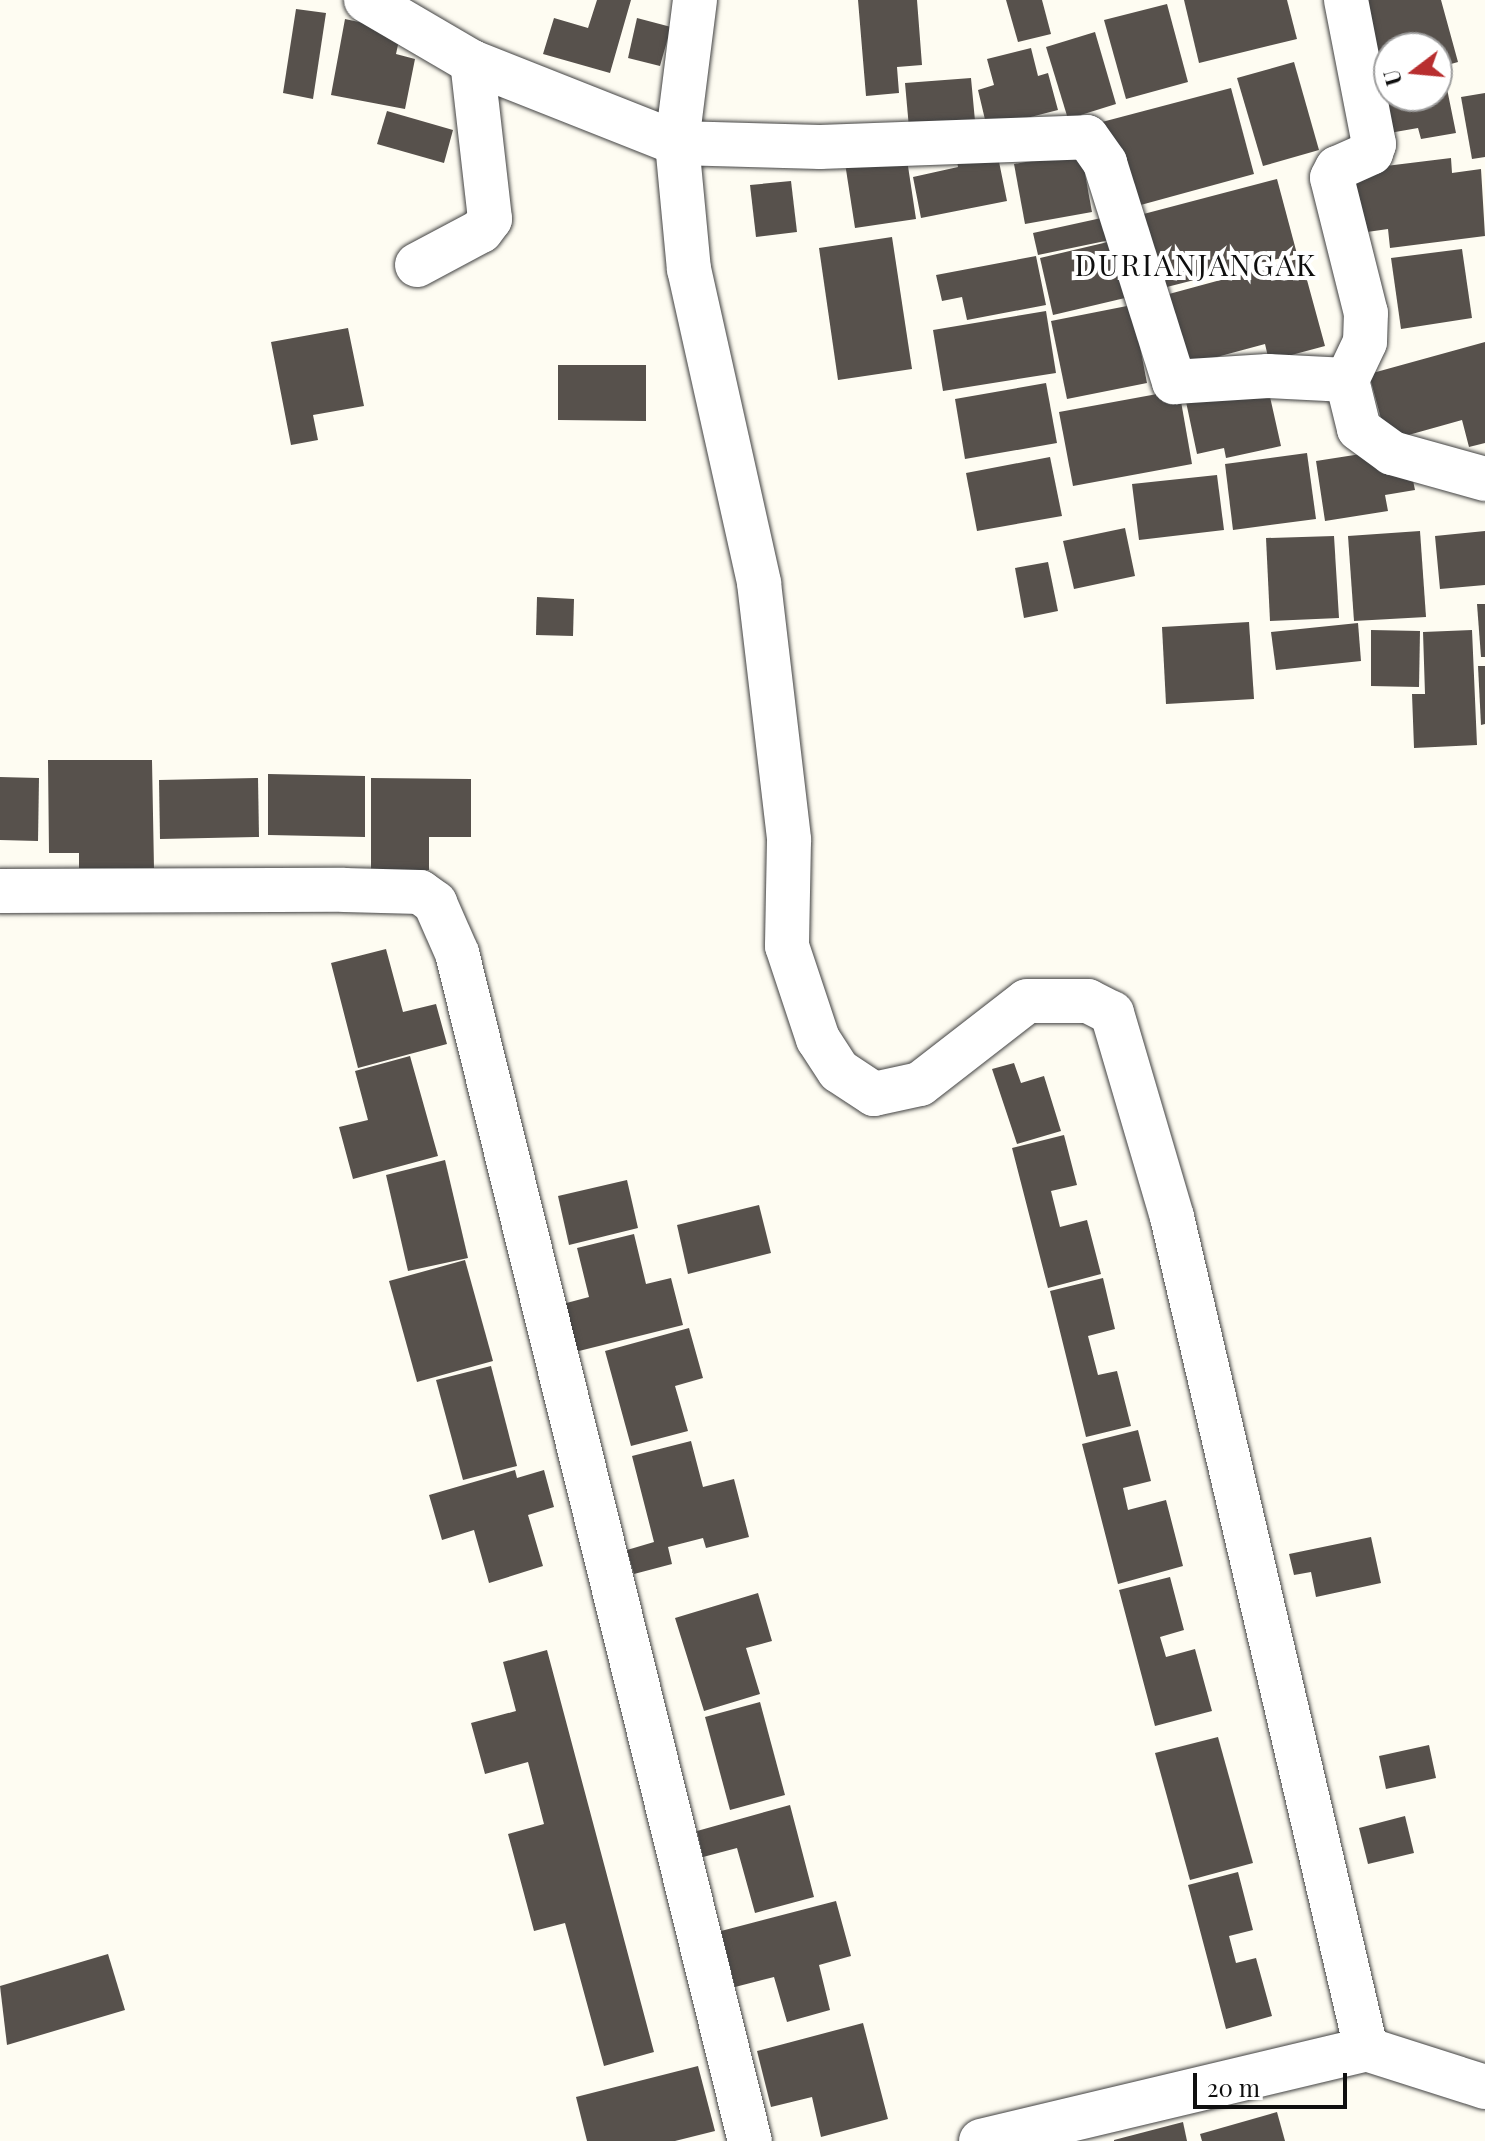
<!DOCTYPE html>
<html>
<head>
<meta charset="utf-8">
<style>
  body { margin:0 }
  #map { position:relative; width:1485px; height:2141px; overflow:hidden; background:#fefcf2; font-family:"Playfair Display",serif }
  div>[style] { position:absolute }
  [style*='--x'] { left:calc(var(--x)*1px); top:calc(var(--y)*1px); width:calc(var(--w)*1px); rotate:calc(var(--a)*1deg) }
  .building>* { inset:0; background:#57514c }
  .roads { filter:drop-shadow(0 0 2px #424242) drop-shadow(0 0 2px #424242) }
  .minor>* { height:44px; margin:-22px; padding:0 22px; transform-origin:22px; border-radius:22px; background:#fff }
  span { translate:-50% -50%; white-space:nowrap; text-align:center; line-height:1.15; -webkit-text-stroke:8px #fff; paint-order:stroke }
  .quarter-label { font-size:30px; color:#0f0f0f; letter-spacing:2px }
  .north { position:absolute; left:1373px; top:32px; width:80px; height:80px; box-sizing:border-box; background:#fff; border:2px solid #9f9f9f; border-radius:50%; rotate:254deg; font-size:22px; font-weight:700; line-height:32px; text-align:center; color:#0f0f0f }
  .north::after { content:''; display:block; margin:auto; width:28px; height:36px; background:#b82e2f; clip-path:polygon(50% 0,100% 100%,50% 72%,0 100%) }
  .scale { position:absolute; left:1193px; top:2073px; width:154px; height:36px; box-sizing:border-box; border:4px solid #0f0f0f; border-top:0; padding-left:10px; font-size:24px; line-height:28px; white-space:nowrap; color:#0f0f0f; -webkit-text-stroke:6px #fff; paint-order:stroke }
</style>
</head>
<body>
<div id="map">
  <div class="building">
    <div style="clip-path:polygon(597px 0,631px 0,610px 73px,543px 54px,554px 18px,588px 28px)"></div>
    <div style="clip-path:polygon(858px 0,917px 0,922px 65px,897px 67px,899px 93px,866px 96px)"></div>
    <div style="clip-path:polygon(1006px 0,1042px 0,1051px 34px,1018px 42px)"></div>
    <div style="clip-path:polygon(1184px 0,1287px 0,1297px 39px,1199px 63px)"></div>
    <div style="clip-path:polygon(1350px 0,1441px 0,1458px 62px,1437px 68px,1437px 48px,1389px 48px,1389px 81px,1373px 85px)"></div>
    <div style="clip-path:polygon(1167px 4px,1188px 82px,1126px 99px,1104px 20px)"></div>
    <div style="clip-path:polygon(296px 9px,326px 13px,313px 99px,283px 93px)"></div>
    <div style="clip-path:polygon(637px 18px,671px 27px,660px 66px,628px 58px)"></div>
    <div style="clip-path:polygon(345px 19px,401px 31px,396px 54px,415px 59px,405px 109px,331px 95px)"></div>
    <div style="clip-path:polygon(1095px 32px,1116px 104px,1068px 119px,1046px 47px)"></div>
    <div style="clip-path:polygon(1031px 48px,1038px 76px,1048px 73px,1058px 110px,987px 128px,978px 90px,994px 85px,987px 59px)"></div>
    <div style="clip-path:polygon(1294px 62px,1319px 150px,1263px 166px,1237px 78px)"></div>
    <div style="clip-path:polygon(1444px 74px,1456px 133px,1421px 139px,1418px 128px,1378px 135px,1369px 90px,1389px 85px,1389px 96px,1437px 96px,1437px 76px)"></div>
    <div style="clip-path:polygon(971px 78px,975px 121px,909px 128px,905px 83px)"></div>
    <div style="clip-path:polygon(1231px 88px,1254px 174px,1126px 209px,1102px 122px)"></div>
    <div style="clip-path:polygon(1485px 93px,1485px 157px,1472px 159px,1461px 97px)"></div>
    <div style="clip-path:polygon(387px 111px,453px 130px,444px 163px,377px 144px)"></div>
    <div style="clip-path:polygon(996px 147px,1007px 201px,921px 218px,913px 177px,958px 167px,956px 155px)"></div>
    <div style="clip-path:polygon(1081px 152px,1092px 212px,1025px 224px,1014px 164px)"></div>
    <div style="clip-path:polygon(906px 153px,916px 219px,855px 228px,845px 163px)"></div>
    <div style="clip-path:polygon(1451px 158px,1452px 173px,1481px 169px,1485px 236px,1390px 248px,1388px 229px,1353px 234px,1345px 171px)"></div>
    <div style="clip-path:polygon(1277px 179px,1297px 254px,1155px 290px,1136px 216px)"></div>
    <div style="clip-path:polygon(791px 181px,797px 232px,756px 237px,750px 185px)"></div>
    <div style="clip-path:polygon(1106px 217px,1110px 240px,1038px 255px,1033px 233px)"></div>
    <div style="clip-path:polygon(892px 237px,912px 369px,838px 380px,819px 248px)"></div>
    <div style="clip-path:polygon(1112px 241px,1125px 298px,1053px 315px,1040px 258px)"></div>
    <div style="clip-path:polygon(1462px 249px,1472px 318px,1401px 329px,1391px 258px)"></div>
    <div style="clip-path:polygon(1036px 256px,1046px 305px,967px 320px,962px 297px,942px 301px,936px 275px)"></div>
    <div style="clip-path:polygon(1301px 258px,1325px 346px,1269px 361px,1265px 344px,1176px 368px,1158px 297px)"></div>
    <div style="clip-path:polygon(1132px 305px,1147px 383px,1067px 399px,1051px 321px)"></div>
    <div style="clip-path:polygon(1046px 311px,1056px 373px,943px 391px,933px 330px)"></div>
    <div style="clip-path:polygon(348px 328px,364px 406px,313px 415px,318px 440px,291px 445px,271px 342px)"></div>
    <div style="clip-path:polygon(1485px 342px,1485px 443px,1469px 447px,1462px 420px,1387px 441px,1369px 374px)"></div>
    <div style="clip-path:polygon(558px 365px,646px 365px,646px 421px,558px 420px)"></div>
    <div style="clip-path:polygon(1266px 379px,1281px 446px,1226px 458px,1224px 448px,1197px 454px,1185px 397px)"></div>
    <div style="clip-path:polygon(1046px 383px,1057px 443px,965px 459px,955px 399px)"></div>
    <div style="clip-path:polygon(1179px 390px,1192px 464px,1073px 486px,1059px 412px)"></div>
    <div style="clip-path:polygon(1380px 451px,1410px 466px,1415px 490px,1385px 495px,1388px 511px,1325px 521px,1316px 461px)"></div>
    <div style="clip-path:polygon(1307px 453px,1316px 519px,1233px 530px,1225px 464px)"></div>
    <div style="clip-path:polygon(1050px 457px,1062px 516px,977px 531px,966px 473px)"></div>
    <div style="clip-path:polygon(1217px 475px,1224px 530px,1139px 540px,1132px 484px)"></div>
    <div style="clip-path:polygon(1125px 528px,1135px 576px,1074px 589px,1063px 541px)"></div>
    <div style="clip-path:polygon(1420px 531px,1426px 617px,1354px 621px,1348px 536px)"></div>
    <div style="clip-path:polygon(1485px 531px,1485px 585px,1440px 589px,1435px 536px)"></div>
    <div style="clip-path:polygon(1334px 536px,1339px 618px,1270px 621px,1266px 538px)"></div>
    <div style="clip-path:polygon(1048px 562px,1058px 611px,1024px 618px,1015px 568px)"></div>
    <div style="clip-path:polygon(537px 597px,574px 599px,573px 636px,536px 635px)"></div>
    <div style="clip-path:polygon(1477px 604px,1485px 604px,1485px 657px,1481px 657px)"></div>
    <div style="clip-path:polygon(1249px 622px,1254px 699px,1166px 704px,1162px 627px)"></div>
    <div style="clip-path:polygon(1358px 623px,1361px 661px,1276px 670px,1271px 632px)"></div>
    <div style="clip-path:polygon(1371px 630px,1420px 631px,1419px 687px,1371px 686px)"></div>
    <div style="clip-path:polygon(1472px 630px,1477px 745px,1414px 748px,1412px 694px,1425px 694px,1423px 632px)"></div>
    <div style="clip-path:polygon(1478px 666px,1485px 666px,1485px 724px,1481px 725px)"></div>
    <div style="clip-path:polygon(48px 760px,152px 760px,154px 868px,79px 868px,79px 853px,49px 853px)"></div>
    <div style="clip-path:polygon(268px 774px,365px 776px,365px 837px,268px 835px)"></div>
    <div style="clip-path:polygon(0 777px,39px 778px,38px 841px,0 840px)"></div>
    <div style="clip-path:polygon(258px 778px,259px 837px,160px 839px,159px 780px)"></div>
    <div style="clip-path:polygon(371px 778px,471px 779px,471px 837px,429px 837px,429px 870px,371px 870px)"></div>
    <div style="clip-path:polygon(386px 949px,403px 1012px,436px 1004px,447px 1044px,358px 1068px,331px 963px)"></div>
    <div style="clip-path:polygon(410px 1056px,438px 1156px,353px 1179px,339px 1127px,368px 1120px,355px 1071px)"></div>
    <div style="clip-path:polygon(1014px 1063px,1021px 1083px,1044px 1076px,1061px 1131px,1017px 1144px,992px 1069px)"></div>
    <div style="clip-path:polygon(1064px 1135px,1077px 1185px,1051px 1191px,1060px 1227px,1087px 1220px,1101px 1274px,1048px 1288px,1012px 1148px)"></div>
    <div style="clip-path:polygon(445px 1160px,468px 1258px,408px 1271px,386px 1175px)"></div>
    <div style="clip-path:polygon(627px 1180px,638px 1228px,569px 1245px,558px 1196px)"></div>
    <div style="clip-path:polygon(759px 1205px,771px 1253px,688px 1274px,677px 1225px)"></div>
    <div style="clip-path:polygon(634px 1234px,646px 1284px,671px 1278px,683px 1325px,571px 1353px,559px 1305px,589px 1297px,577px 1248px)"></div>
    <div style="clip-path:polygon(465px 1260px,493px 1361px,417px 1382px,389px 1281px)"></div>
    <div style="clip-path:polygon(1103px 1278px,1115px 1329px,1088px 1336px,1098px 1375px,1117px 1371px,1131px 1426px,1086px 1437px,1050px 1291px)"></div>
    <div style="clip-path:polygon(689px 1328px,703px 1378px,675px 1386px,688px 1431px,631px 1446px,605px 1351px)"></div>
    <div style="clip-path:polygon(491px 1366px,517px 1466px,463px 1480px,436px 1380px)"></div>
    <div style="clip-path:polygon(1138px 1430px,1151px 1481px,1123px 1488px,1128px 1510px,1166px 1500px,1183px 1566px,1118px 1584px,1082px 1444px)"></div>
    <div style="clip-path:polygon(691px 1441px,703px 1487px,734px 1479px,749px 1537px,706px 1548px,703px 1538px,668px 1547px,672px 1564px,634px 1574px,627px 1550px,654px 1542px,632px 1456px)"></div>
    <div style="clip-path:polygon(515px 1470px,517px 1478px,544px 1470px,554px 1507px,528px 1515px,543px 1566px,489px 1583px,474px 1530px,442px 1540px,429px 1495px)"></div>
    <div style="clip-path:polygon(1371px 1537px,1381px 1583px,1316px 1597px,1311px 1572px,1294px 1575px,1289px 1554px)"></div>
    <div style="clip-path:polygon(1170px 1577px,1184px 1630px,1160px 1637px,1166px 1657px,1195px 1649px,1212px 1711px,1155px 1726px,1119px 1590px)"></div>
    <div style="clip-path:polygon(758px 1593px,772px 1641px,746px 1648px,760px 1694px,704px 1711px,675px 1618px)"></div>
    <div style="clip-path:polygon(547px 1650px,654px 2052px,604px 2066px,565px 1923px,534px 1931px,508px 1834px,544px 1824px,528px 1762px,485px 1774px,471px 1723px,516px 1711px,503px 1662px)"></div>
    <div style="clip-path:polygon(760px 1702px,785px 1795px,730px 1810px,705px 1717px)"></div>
    <div style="clip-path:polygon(1218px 1737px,1253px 1863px,1190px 1880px,1155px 1753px)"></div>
    <div style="clip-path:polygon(1429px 1745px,1436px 1778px,1386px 1789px,1379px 1756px)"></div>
    <div style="clip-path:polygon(790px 1805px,814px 1897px,755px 1913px,737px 1848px,703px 1857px,697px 1831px)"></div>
    <div style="clip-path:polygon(1405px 1816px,1414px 1853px,1368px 1864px,1359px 1828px)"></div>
    <div style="clip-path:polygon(1238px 1872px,1253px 1930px,1229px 1936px,1236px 1963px,1256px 1958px,1272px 2016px,1226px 2029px,1188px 1885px)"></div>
    <div style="clip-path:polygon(836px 1901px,851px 1956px,819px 1965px,830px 2010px,787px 2022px,774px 1977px,735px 1987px,721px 1931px)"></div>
    <div style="clip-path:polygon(108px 1954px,125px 2010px,7px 2045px,0 1986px)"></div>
    <div style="clip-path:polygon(863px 2023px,888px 2119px,821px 2137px,812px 2097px,771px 2107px,757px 2051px)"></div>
    <div style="clip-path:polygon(698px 2066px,715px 2131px,675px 2141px,587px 2141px,576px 2097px)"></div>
    <div style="clip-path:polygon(1277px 2112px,1285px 2141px,1202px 2141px,1200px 2134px)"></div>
    <div style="clip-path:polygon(1183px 2122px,1187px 2141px,1114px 2141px,1114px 2140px)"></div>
  </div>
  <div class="roads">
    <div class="minor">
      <div style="--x:366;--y:0;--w:123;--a:30.3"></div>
      <div style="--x:472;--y:62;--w:220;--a:21.6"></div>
      <div style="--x:677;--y:143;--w:143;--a:1.6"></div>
      <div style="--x:820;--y:147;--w:267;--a:-2.1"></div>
      <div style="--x:1087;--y:137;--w:32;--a:55"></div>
      <div style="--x:1105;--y:163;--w:230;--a:72.5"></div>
      <div style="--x:1174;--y:382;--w:94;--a:-3.7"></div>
      <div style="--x:1268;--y:376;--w:79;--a:2.9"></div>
      <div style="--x:695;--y:0;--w:144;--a:97.2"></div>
      <div style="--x:677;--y:143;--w:127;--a:84.6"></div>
      <div style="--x:689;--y:269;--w:322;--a:77.4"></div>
      <div style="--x:759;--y:583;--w:259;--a:83.3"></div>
      <div style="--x:789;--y:840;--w:106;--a:91.1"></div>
      <div style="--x:787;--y:946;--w:98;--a:71.6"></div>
      <div style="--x:818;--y:1039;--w:38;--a:57"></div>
      <div style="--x:839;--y:1071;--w:42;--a:33.3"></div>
      <div style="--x:874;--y:1094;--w:47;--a:-12.3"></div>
      <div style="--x:920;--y:1084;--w:135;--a:-37.8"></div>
      <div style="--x:1027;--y:1001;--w:61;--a:0"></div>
      <div style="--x:1088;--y:1001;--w:27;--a:27"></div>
      <div style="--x:1112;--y:1013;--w:213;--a:73.6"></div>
      <div style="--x:1172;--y:1217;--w:854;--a:76.87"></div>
      <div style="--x:1346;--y:0;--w:147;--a:79"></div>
      <div style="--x:1374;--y:144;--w:9;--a:108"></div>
      <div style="--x:1371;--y:153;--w:37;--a:156"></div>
      <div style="--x:1337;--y:168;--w:11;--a:117"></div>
      <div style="--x:1332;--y:178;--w:139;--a:75.9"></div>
      <div style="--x:1366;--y:313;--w:29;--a:92"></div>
      <div style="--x:1365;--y:342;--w:42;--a:115.3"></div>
      <div style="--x:1347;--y:380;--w:50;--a:76.2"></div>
      <div style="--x:1359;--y:429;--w:41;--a:36"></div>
      <div style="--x:1392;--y:453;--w:97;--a:15.6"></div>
      <div style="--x:417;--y:265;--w:72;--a:-28"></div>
      <div style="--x:481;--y:231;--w:15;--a:-53"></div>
      <div style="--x:490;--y:219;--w:158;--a:-96.5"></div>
      <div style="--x:0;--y:891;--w:344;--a:-0.2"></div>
      <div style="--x:344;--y:890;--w:76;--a:1.5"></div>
      <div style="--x:420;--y:892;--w:19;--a:36"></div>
      <div style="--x:435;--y:903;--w:55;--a:66.3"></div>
      <div style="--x:457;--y:953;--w:1224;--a:76.15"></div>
      <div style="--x:981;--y:2141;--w:396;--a:-13.4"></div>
      <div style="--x:1366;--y:2049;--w:125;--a:17.7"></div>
    </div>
  </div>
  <div class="quarter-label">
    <span style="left:1196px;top:264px">DURIANJANGAK</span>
  </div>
  <div class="north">U</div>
  <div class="scale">20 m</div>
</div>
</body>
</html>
